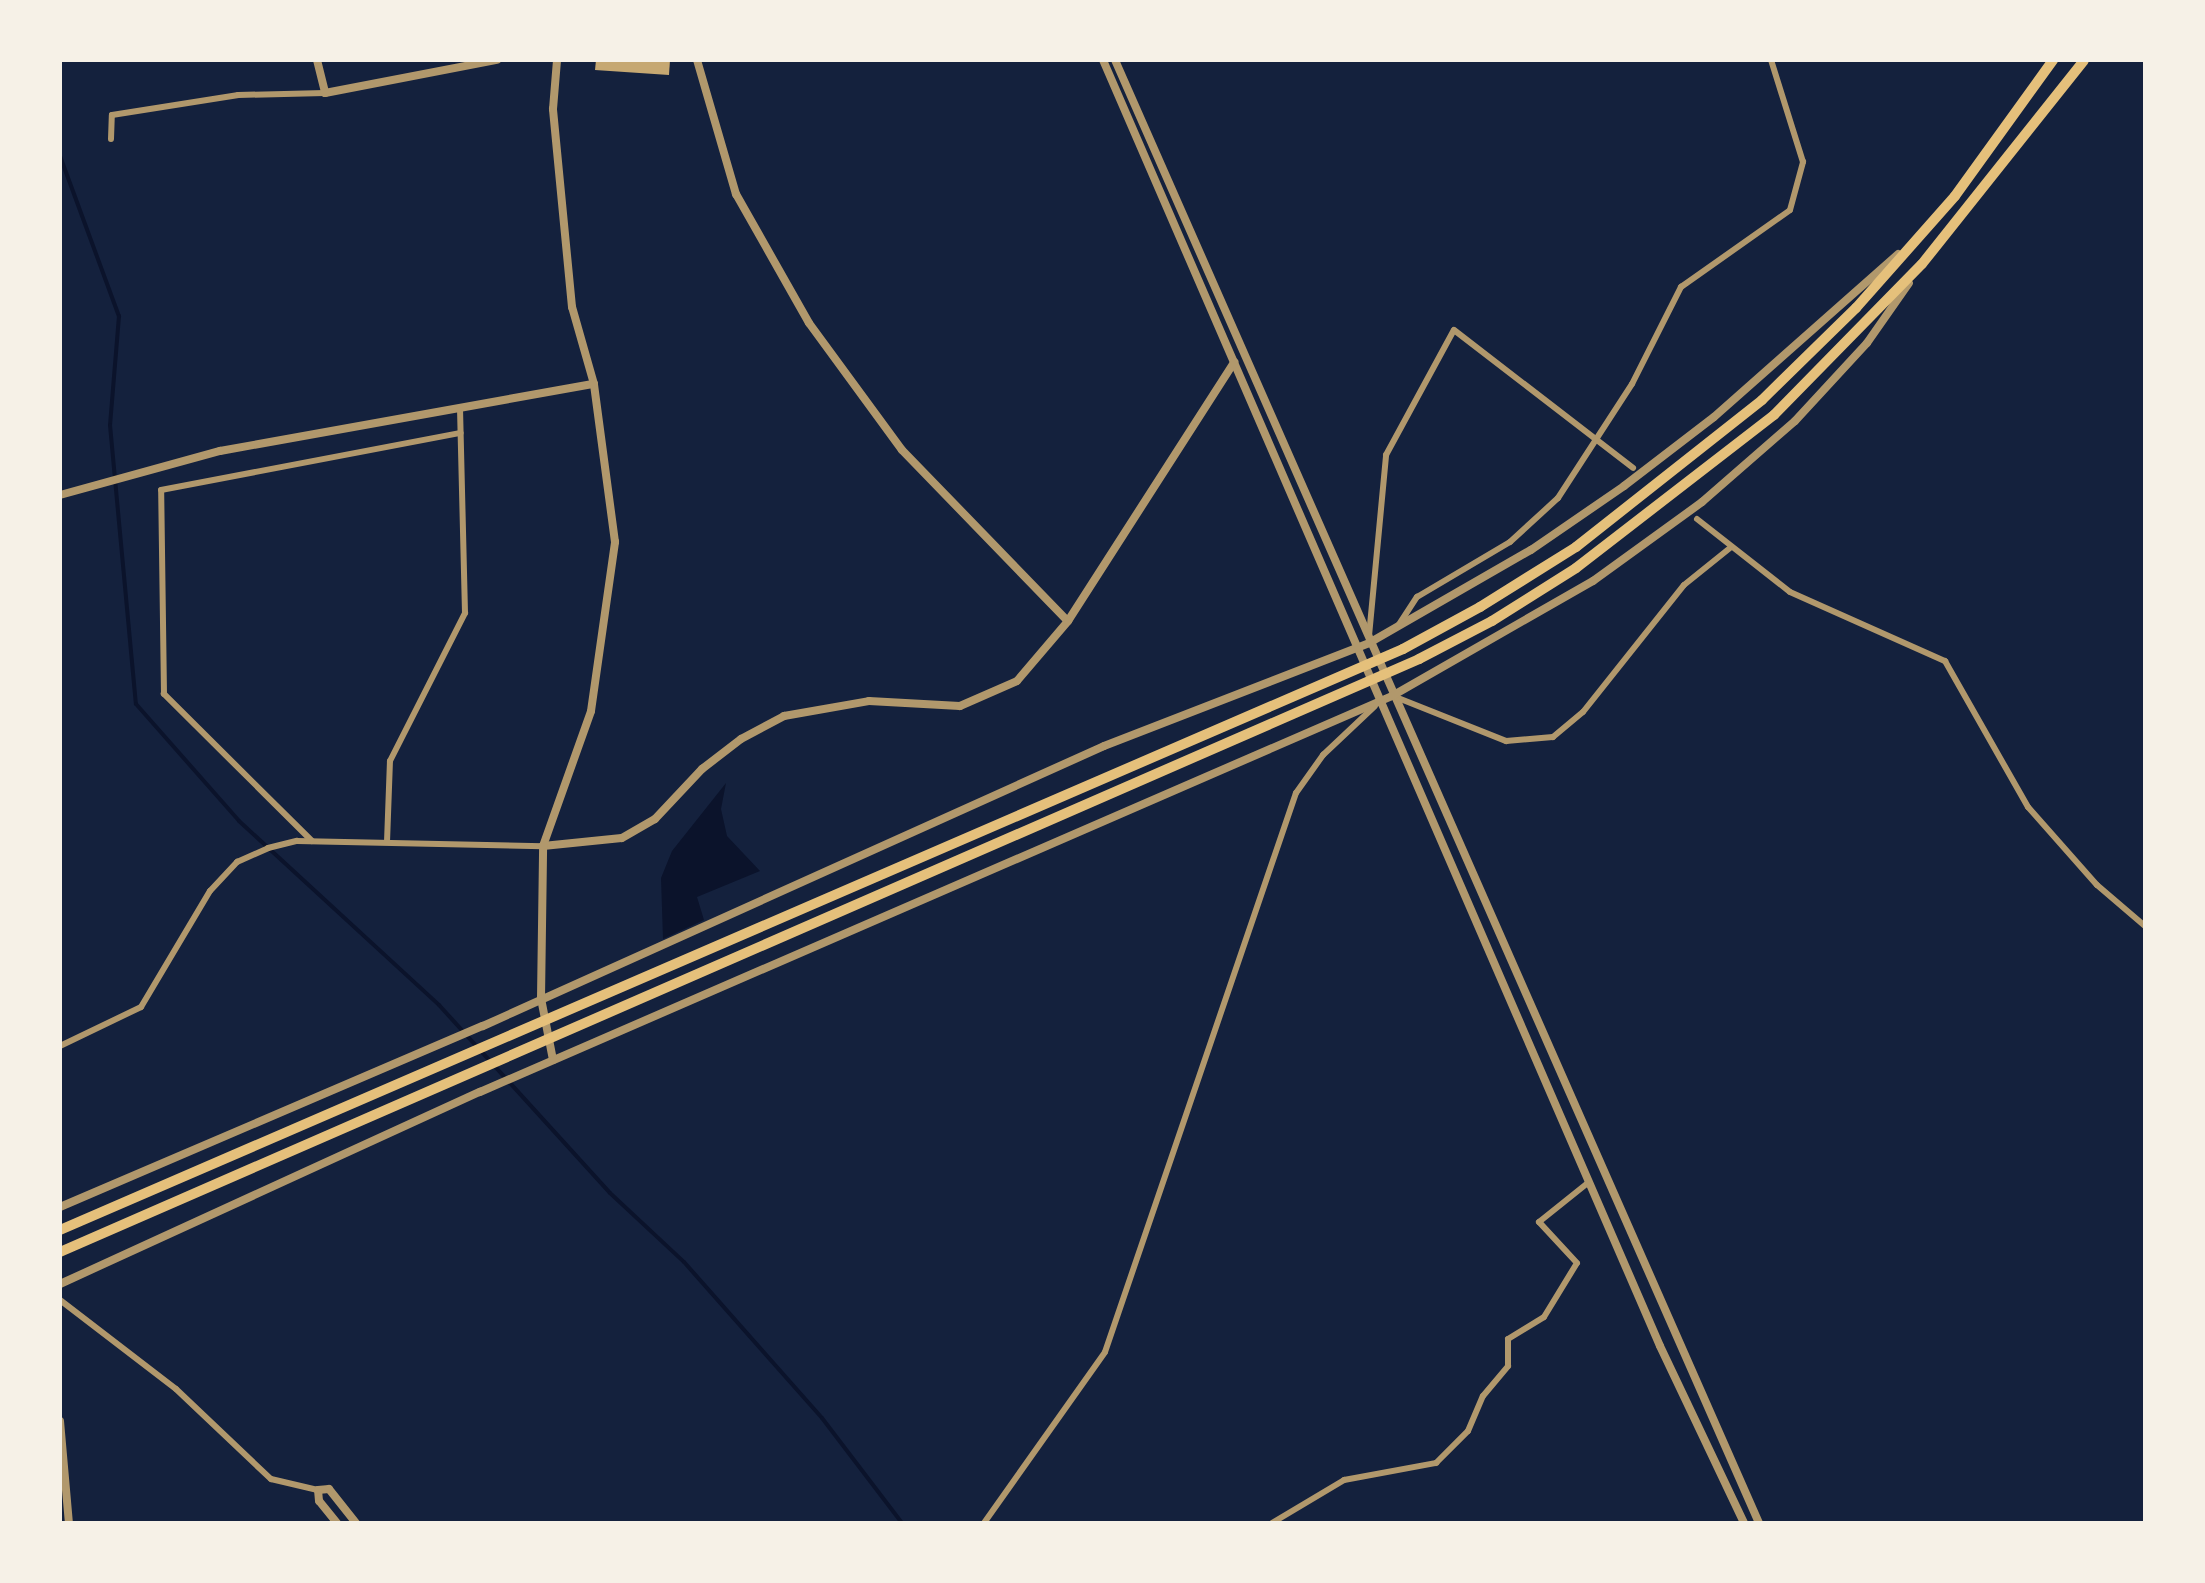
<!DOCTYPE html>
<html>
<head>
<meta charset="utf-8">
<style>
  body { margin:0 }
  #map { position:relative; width:2205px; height:1583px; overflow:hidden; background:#14213d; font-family:"Public Sans",sans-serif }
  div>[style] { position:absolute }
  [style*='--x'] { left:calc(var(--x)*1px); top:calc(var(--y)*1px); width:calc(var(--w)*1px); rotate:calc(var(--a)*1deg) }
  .water>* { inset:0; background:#0b132b }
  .stream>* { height:4px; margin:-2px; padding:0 2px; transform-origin:2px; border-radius:2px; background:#0b132b }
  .building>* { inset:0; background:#c6a872 }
  .minor>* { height:6px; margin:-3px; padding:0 3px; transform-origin:3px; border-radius:3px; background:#b1986c }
  .tertiary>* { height:8px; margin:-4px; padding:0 4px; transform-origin:4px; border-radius:4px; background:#b1986c }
  .trunk>* { height:10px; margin:-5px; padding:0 5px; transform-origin:5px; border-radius:5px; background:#e5c07b }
  span { translate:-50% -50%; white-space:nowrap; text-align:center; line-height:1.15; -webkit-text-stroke:10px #f6f1e7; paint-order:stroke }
  .frame { position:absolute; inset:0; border:62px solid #f6f1e7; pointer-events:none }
</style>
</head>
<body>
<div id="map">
  <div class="water">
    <div style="clip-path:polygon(726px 783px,721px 809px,727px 836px,760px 871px,697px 897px,704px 920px,663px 939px,661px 878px,672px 851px)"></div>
  </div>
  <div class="stream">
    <div style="--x:60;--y:156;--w:171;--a:69.8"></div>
    <div style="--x:119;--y:316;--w:109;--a:94.7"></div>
    <div style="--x:110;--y:425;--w:280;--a:84.7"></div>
    <div style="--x:136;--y:704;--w:156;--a:48.6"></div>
    <div style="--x:239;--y:821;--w:272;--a:42.6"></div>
    <div style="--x:439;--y:1005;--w:254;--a:47.7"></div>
    <div style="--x:610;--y:1193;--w:101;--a:43"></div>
    <div style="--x:684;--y:1262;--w:208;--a:48.5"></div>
    <div style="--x:822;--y:1418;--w:132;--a:52.7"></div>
  </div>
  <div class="building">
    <div style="clip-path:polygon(596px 60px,670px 60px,669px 75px,595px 70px)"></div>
  </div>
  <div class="minor">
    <div style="--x:111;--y:139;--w:24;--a:-88"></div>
    <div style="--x:112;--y:115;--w:128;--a:-9"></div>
    <div style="--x:238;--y:95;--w:87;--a:-1.3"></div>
    <div style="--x:1697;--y:519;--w:118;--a:38.1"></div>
    <div style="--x:1790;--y:592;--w:170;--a:24"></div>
    <div style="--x:1945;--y:661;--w:168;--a:60.4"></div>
    <div style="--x:2028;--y:807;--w:104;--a:48.5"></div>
    <div style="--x:2097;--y:885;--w:63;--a:40.5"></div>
    <div style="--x:1398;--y:626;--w:35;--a:-57"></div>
    <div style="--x:1417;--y:597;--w:108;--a:-30.6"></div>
    <div style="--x:1510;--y:542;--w:65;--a:-42.5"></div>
    <div style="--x:1558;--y:498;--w:136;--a:-57"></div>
    <div style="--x:1632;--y:384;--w:109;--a:-63.2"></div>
    <div style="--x:1681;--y:287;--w:133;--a:-35.2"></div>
    <div style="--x:1790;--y:210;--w:50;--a:-74.8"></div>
    <div style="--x:1803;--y:162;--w:107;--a:-107.4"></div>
    <div style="--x:1369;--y:636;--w:182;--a:-84.6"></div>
    <div style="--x:1386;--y:455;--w:142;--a:-61.5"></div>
    <div style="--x:1454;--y:330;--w:226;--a:37.6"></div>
    <div style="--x:1393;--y:696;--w:122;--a:21.7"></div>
    <div style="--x:1506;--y:741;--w:47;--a:-4.9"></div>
    <div style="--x:1553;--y:737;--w:39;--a:-40"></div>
    <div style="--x:1583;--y:712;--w:162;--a:-51.5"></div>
    <div style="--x:1684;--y:585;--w:59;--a:-38.8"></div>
    <div style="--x:312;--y:841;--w:209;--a:-135.2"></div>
    <div style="--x:164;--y:694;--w:204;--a:-90.8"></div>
    <div style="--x:161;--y:490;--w:305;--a:-10.8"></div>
    <div style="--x:387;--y:842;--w:81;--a:-87.9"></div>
    <div style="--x:390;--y:761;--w:166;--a:-63.1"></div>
    <div style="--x:465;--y:613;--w:205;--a:-91.4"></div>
    <div style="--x:60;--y:1046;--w:90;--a:-25.7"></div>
    <div style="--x:141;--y:1007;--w:135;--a:-59.3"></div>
    <div style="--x:210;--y:891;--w:40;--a:-47"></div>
    <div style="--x:237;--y:862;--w:34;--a:-24"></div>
    <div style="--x:268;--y:848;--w:30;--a:-14"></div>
    <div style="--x:297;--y:841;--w:246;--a:1.2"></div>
    <div style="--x:60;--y:1300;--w:146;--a:37.5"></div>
    <div style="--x:176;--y:1389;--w:131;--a:43.5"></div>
    <div style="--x:271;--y:1479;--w:48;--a:13.2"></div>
    <div style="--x:984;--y:1523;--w:209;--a:-54.7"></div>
    <div style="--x:1105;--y:1352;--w:591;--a:-71.14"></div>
    <div style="--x:1296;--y:793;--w:47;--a:-54.6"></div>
    <div style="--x:1323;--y:755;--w:71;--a:-43.3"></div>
    <div style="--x:1272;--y:1523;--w:84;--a:-30.8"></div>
    <div style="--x:1344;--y:1480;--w:94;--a:-10.5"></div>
    <div style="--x:1436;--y:1463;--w:45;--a:-45"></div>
    <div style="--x:1468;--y:1431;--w:38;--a:-67"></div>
    <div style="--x:1483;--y:1396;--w:39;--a:-50"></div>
    <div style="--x:1508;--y:1366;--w:27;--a:-90"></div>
    <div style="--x:1508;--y:1339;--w:42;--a:-31.4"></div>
    <div style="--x:1544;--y:1317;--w:63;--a:-58.6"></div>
    <div style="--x:1577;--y:1263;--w:56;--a:-132.8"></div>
    <div style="--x:1539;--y:1222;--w:64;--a:-38.7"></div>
  </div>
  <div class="tertiary">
    <div style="--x:317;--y:60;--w:34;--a:76"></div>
    <div style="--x:325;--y:93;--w:175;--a:-10.9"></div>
    <div style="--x:697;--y:60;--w:140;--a:73.8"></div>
    <div style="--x:736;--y:194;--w:148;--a:60.5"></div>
    <div style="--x:809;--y:323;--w:157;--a:53.8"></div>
    <div style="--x:902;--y:450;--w:238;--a:45.9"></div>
    <div style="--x:1103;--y:60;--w:1401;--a:66.58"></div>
    <div style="--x:1660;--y:1346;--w:196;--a:64.6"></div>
    <div style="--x:1115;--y:60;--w:1598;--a:66.24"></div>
    <div style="--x:60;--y:495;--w:166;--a:-15.4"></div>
    <div style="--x:220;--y:451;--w:380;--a:-10.2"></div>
    <div style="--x:543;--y:846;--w:79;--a:-5.8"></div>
    <div style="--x:622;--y:838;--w:38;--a:-30"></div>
    <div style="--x:655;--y:819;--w:69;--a:-46.8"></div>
    <div style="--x:702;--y:769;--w:49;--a:-37.6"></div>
    <div style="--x:741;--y:739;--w:49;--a:-28.1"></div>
    <div style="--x:784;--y:716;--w:86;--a:-10"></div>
    <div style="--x:869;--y:701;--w:91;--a:3.1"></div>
    <div style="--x:960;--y:706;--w:62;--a:-23.7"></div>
    <div style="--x:1017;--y:681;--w:79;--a:-49.6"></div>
    <div style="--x:1068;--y:621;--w:308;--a:-57.3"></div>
    <div style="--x:553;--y:1060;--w:63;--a:-101"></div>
    <div style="--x:541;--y:998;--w:152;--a:-89.2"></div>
    <div style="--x:543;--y:846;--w:143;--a:-70.4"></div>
    <div style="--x:591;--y:711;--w:171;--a:-81.9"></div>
    <div style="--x:615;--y:542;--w:159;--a:-97.6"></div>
    <div style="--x:594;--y:384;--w:80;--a:-105.9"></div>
    <div style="--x:572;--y:307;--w:199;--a:-95.5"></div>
    <div style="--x:553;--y:109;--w:49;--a:-85.3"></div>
    <div style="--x:60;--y:1207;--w:460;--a:-23.2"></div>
    <div style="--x:483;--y:1026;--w:681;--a:-24.27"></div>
    <div style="--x:1104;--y:746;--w:284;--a:-21.2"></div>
    <div style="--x:1369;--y:643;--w:187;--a:-29.9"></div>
    <div style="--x:1531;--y:550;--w:113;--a:-34.5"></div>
    <div style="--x:1624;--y:486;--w:113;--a:-37.5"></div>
    <div style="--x:1714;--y:417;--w:246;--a:-41.5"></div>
    <div style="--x:60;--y:1284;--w:462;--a:-24.6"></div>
    <div style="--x:480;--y:1092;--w:994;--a:-23.47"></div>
    <div style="--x:1392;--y:696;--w:232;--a:-29.8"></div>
    <div style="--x:1593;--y:581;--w:135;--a:-35.9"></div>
    <div style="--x:1702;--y:502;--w:123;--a:-41.1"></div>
    <div style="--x:1795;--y:421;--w:106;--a:-47.3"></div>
    <div style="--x:1867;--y:343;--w:73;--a:-55"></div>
    <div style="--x:60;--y:1421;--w:102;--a:85"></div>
    <div style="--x:337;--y:1523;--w:28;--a:-129"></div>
    <div style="--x:319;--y:1501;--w:11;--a:-95"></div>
    <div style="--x:318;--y:1490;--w:11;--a:-5"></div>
    <div style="--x:329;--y:1489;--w:43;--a:51.5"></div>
  </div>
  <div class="trunk">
    <div style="--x:60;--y:1230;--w:1463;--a:-23.39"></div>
    <div style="--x:1403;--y:649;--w:88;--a:-28.6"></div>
    <div style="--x:1480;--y:607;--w:113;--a:-32"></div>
    <div style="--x:1576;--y:547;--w:237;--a:-38.3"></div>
    <div style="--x:1762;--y:400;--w:132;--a:-44.4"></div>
    <div style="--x:1856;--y:308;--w:149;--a:-48.5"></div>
    <div style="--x:1955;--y:196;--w:168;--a:-54.2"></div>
    <div style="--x:60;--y:1252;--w:1483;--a:-23.57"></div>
    <div style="--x:1419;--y:659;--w:82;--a:-27.5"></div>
    <div style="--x:1492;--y:621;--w:99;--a:-32.2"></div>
    <div style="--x:1576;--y:568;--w:250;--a:-37.7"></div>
    <div style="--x:1774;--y:415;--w:211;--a:-45.6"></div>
    <div style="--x:1922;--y:264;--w:260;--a:-51.5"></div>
  </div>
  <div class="frame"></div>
</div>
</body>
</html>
